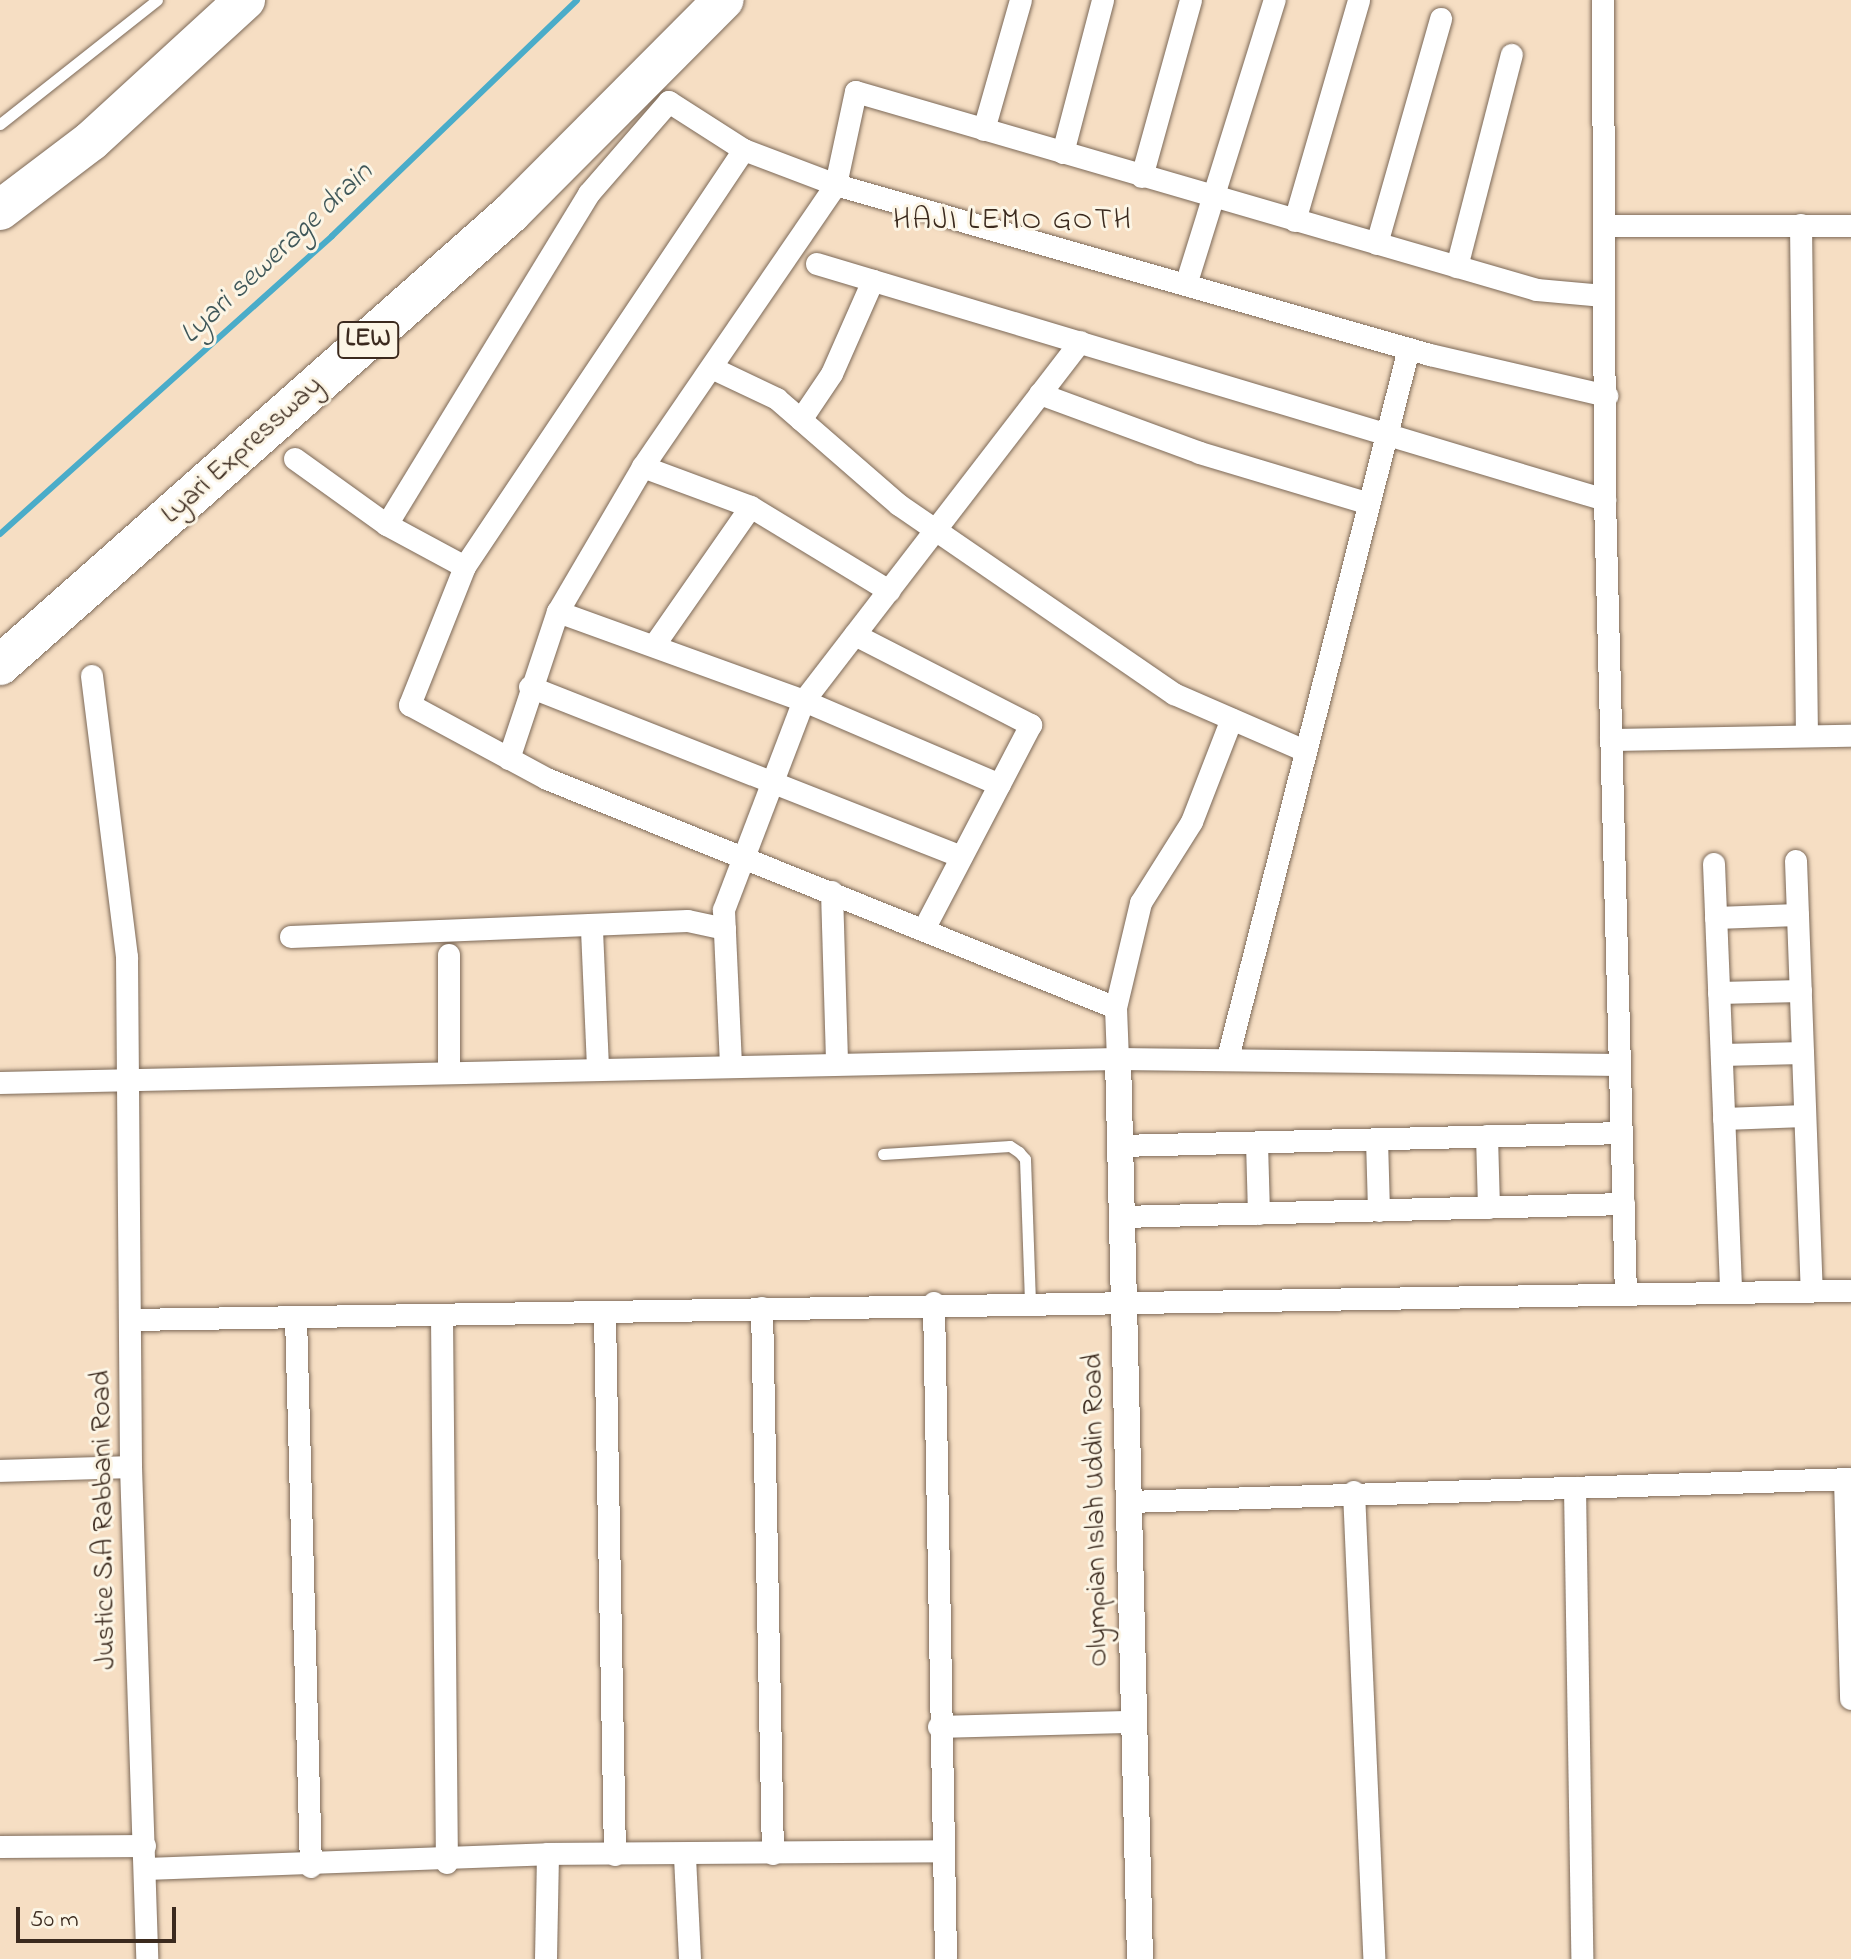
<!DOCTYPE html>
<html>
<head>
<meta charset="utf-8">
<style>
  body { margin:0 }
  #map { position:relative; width:1851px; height:1959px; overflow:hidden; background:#f6dec3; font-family:"Indie Flower",sans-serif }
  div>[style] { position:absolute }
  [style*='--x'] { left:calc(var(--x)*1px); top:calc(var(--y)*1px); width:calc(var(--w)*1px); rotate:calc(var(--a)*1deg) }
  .stream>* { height:6px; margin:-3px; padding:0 3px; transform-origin:3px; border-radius:3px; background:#4aacc9 }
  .roads { filter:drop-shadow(0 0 2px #7c6958) drop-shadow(0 0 2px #7c6958) }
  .service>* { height:11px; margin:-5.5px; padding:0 5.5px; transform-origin:5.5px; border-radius:5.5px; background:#fff }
  .minor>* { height:22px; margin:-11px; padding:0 11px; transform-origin:11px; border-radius:11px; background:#fff }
  .tertiary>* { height:26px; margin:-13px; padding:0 13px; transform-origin:13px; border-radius:13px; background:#fff }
  .motorway>* { height:40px; margin:-20px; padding:0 20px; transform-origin:20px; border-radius:20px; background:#fff }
  span { translate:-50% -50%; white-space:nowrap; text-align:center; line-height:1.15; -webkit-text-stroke:6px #fcf5e5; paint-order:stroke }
  .shield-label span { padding:2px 6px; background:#fcf5e5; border:2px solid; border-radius:6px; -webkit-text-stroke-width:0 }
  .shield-label { font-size:26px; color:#3b2a1e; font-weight:700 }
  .street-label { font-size:28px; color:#3b2a1e }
  .neighbourhood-label { font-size:30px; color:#3b2a1e; letter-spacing:2px }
  .water-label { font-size:30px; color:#40585a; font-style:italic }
  .scale { position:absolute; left:16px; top:1907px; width:160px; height:36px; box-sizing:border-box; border:4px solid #3b2a1e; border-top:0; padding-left:10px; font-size:24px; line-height:28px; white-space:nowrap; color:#3b2a1e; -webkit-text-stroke:6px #fcf5e5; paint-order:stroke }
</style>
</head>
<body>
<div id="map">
  <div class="stream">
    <div style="--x:0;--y:534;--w:446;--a:-41.9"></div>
    <div style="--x:332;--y:236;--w:340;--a:-43.9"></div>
  </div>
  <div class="roads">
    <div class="service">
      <div style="--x:0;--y:124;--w:200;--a:-38.3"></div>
      <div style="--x:883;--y:1154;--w:127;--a:-3.6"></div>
      <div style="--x:1010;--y:1146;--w:11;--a:34"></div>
      <div style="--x:1019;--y:1152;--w:9;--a:49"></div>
      <div style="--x:1025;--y:1159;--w:143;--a:88"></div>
    </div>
    <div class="minor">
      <div style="--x:1603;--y:0;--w:500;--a:89.77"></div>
      <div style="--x:1605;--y:500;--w:795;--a:88.49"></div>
      <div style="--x:984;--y:130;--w:135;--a:-74.1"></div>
      <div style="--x:744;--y:150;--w:502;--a:123.79"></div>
      <div style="--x:465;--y:567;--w:149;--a:111.7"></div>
      <div style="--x:410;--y:705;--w:156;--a:28.4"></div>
      <div style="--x:547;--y:779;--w:613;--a:21.92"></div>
      <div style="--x:1116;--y:1008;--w:51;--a:87.8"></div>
      <div style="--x:1063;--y:153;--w:158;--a:-75.3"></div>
      <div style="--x:1142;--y:177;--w:184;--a:-74.5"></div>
      <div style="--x:1295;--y:221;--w:230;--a:-73.8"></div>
      <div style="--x:1801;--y:225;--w:511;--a:89.33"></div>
      <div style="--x:1604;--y:226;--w:247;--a:0"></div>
      <div style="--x:1377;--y:244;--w:234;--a:-74.1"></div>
      <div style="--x:817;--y:264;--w:823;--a:16.67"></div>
      <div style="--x:1457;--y:267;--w:219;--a:-75.5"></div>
      <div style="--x:1187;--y:282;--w:295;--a:-72.7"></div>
      <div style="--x:716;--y:370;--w:68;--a:25.4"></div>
      <div style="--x:777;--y:399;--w:162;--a:41"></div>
      <div style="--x:899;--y:505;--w:334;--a:34.5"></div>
      <div style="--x:1174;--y:694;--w:143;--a:23.5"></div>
      <div style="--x:1040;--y:394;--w:171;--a:20.2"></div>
      <div style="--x:1200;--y:453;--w:174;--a:16.7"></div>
      <div style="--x:801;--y:420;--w:55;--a:-56"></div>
      <div style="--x:832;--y:374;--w:102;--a:-66.2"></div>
      <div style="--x:295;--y:459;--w:113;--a:35.7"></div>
      <div style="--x:643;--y:467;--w:115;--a:20.3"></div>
      <div style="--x:751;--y:507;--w:162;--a:31.3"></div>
      <div style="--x:465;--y:567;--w:89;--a:-151.7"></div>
      <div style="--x:387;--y:525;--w:388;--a:-58.6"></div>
      <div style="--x:589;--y:194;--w:122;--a:-49"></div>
      <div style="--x:669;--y:102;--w:89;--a:32.6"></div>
      <div style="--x:744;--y:150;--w:98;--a:20.8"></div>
      <div style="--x:836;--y:185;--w:618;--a:15.97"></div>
      <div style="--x:1430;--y:355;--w:182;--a:13"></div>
      <div style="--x:558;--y:612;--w:262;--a:19.9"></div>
      <div style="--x:804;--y:701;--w:213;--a:23.2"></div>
      <div style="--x:855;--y:635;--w:198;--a:27.1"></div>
      <div style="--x:1031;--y:725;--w:231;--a:117.6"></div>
      <div style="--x:654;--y:646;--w:169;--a:-55.1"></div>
      <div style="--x:92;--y:676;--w:283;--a:82.9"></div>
      <div style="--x:127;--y:957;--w:510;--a:89.55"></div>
      <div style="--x:131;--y:1467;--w:492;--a:88.1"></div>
      <div style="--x:530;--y:687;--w:464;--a:21.5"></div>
      <div style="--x:1611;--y:740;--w:240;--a:-1"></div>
      <div style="--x:509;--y:759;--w:155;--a:-71.6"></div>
      <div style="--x:558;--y:612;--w:168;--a:-59.6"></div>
      <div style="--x:643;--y:467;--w:342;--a:-55.6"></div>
      <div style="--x:836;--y:185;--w:95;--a:-77.9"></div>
      <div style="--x:856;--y:92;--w:709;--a:16.21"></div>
      <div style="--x:1537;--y:290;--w:67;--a:5.1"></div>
      <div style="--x:1796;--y:861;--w:430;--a:87.9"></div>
      <div style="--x:1714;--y:864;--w:428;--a:87.7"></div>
      <div style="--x:832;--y:892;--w:170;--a:88.3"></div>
      <div style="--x:1716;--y:918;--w:82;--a:-2.1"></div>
      <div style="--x:592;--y:930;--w:138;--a:87.5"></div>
      <div style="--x:291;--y:937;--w:397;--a:-2.3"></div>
      <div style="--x:688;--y:921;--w:38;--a:12"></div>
      <div style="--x:1719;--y:993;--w:82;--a:-1.4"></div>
      <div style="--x:1116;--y:1008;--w:108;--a:-76.6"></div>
      <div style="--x:1141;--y:903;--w:96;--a:-57.8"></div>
      <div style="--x:1192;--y:822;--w:110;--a:-68.8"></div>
      <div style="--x:1722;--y:1055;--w:81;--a:-1.4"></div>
      <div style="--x:1228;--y:1058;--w:732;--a:-75.68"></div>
      <div style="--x:731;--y:1065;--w:155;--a:-92.6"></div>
      <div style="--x:724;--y:910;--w:224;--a:-69.1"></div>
      <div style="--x:804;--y:701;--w:453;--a:-52.4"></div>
      <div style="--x:449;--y:1072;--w:117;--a:-90"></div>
      <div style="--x:0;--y:1083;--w:1118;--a:-1.23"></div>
      <div style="--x:1118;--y:1059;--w:502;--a:0.68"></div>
      <div style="--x:1724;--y:1119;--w:81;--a:-2.1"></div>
      <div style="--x:1487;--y:1136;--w:72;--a:88.4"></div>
      <div style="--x:1377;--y:1139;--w:72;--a:88.4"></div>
      <div style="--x:1257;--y:1143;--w:71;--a:88.4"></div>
      <div style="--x:1120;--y:1146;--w:502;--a:-1.48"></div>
      <div style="--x:1122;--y:1217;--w:502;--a:-1.48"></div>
      <div style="--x:934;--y:1303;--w:656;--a:88.95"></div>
      <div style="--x:762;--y:1308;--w:546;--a:88.85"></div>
      <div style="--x:605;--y:1315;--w:540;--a:88.94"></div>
      <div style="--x:296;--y:1317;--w:550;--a:88.44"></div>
      <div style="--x:442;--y:1317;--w:546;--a:89.48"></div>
      <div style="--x:131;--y:1320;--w:1720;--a:-0.97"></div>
      <div style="--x:0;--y:1471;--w:131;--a:-1.7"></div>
      <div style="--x:1845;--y:1480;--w:219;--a:88.4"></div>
      <div style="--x:1575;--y:1488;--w:471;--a:89.1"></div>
      <div style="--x:1354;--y:1492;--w:467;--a:87.5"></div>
      <div style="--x:1129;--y:1502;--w:722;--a:-1.82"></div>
      <div style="--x:939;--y:1727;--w:195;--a:-1.5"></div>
      <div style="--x:0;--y:1847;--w:145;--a:-0.4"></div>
      <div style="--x:685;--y:1857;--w:102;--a:87.2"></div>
      <div style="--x:146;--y:1869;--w:402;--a:-2.1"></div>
      <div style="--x:548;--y:1854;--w:394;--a:-0.4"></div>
      <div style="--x:546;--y:1959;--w:105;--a:-88.9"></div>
    </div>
    <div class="tertiary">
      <div style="--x:1118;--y:1059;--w:900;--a:88.6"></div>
    </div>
    <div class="motorway">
      <div style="--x:0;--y:210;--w:114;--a:-37.2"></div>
      <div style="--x:91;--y:141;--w:209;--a:-42.5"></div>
      <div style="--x:0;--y:665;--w:682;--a:-41.49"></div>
      <div style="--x:511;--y:213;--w:301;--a:-45.1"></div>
    </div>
  </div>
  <div class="shield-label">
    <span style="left:368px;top:340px">LEW</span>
  </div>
  <div class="street-label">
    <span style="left:243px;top:451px;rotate:-42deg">Lyari Expressway</span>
    <span style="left:1097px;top:1510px;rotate:-91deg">Olympian Islah Uddin Road</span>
    <span style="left:105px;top:1520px;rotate:-91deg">Justice S.A Rabbani Road</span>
  </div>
  <div class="neighbourhood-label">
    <span style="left:1013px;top:221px">HAJI LEMO GOTH</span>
  </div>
  <div class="water-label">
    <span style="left:277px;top:254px;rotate:-43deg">Lyari sewerage drain</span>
  </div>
  <div class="scale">50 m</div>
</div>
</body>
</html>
